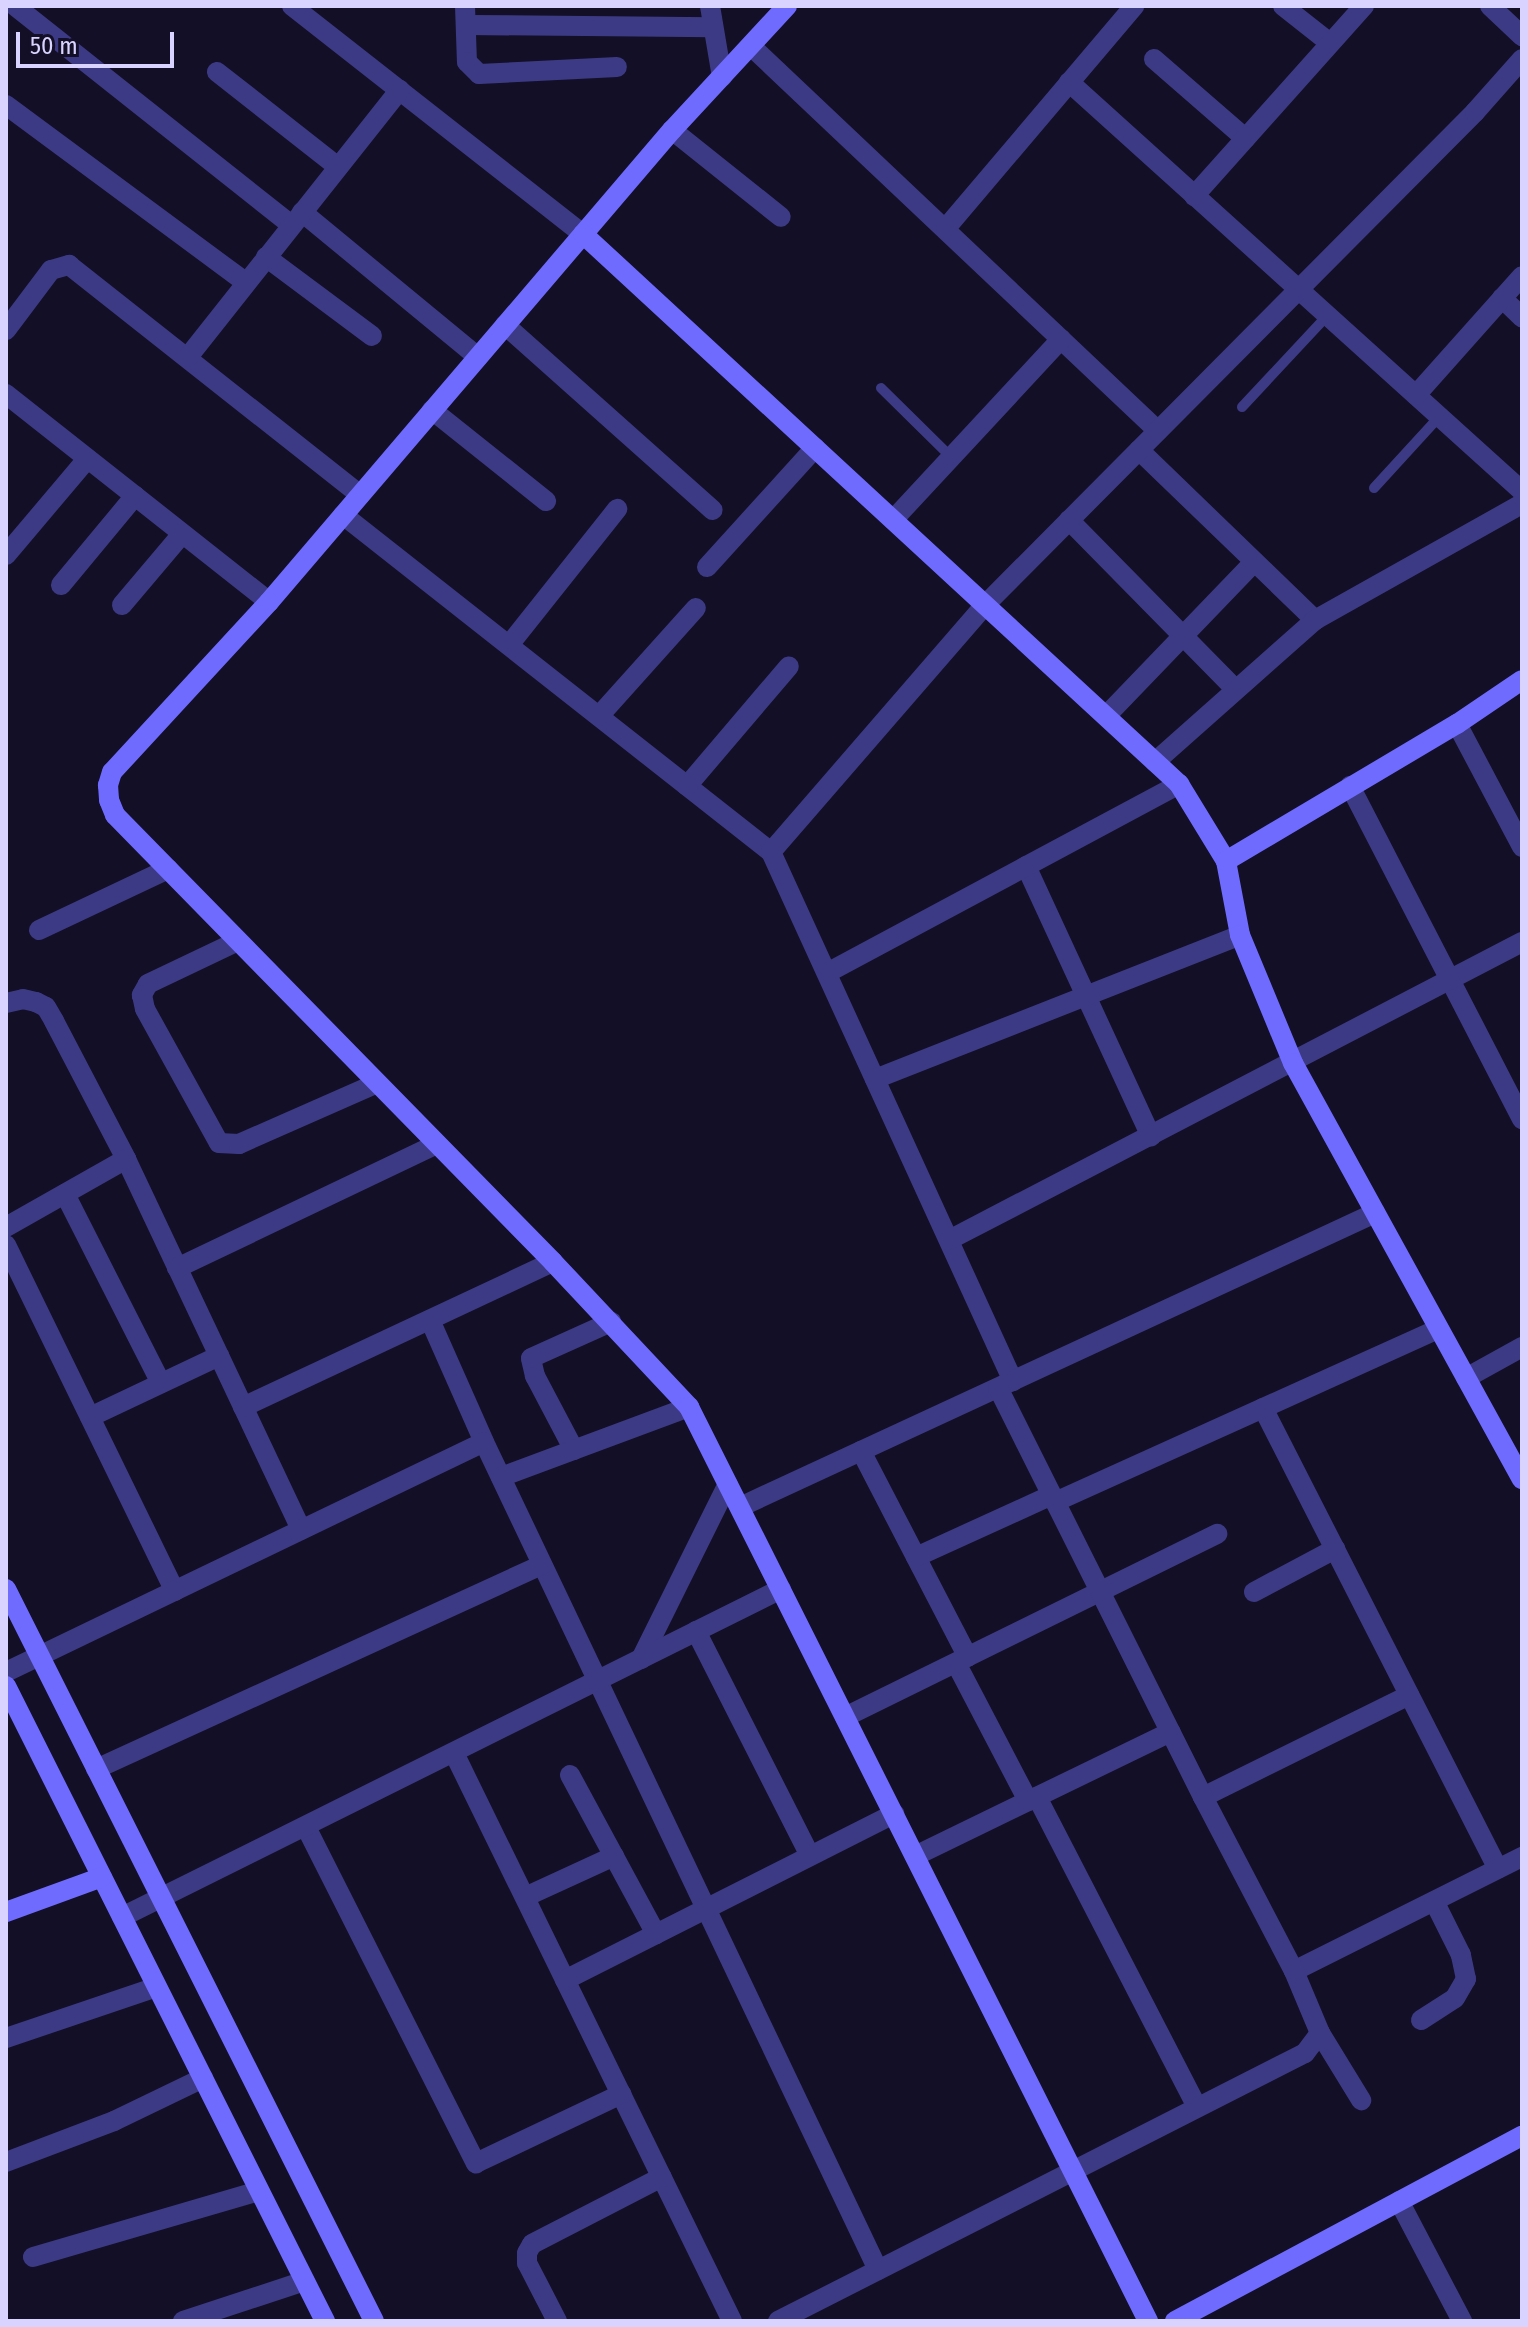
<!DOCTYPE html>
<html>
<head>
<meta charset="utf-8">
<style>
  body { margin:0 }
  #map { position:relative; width:1528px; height:2327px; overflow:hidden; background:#130f26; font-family:"Fira Sans Condensed",sans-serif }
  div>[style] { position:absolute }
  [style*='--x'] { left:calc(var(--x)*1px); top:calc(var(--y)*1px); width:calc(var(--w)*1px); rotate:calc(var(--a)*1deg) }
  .lane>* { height:10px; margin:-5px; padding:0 5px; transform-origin:5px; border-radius:5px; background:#3d3a85 }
  .street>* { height:20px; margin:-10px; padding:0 10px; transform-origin:10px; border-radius:10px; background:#3d3a85 }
  .secondary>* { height:20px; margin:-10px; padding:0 10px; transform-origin:10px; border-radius:10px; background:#6f6bff }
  span { translate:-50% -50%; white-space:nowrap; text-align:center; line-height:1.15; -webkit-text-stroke:8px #130f26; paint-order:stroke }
  .frame { position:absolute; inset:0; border:8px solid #d9d4ff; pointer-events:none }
  .scale { position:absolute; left:16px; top:32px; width:158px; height:36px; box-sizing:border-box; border:4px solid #d9d4ff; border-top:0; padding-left:10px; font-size:24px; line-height:28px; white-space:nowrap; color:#d9d4ff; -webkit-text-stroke:6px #130f26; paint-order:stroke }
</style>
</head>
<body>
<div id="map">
  <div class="lane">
    <div style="--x:881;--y:388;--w:98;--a:44.6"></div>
    <div style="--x:1242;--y:407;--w:125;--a:-47"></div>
    <div style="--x:1374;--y:488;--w:96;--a:-47.5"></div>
  </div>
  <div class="street">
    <div style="--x:15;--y:6;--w:352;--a:38.4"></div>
    <div style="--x:292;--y:6;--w:370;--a:38.1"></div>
    <div style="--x:465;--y:6;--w:56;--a:88"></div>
    <div style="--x:467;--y:62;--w:17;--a:45"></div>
    <div style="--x:479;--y:74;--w:138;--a:-2.9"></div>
    <div style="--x:710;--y:6;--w:72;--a:80.4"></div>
    <div style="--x:1283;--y:6;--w:60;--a:38.2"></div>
    <div style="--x:1490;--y:6;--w:44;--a:43.2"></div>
    <div style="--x:467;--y:25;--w:246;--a:0.5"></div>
    <div style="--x:751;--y:46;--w:560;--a:43.41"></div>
    <div style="--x:1154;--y:59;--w:121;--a:41"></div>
    <div style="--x:217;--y:72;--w:154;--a:38.1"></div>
    <div style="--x:1069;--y:82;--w:610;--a:42.08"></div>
    <div style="--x:6;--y:105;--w:297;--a:36.5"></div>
    <div style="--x:672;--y:130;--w:139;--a:38.6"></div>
    <div style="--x:1194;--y:196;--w:255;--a:-48.2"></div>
    <div style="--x:302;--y:212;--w:228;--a:39.5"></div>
    <div style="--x:946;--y:228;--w:291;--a:-49.7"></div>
    <div style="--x:266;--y:257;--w:132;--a:36.7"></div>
    <div style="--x:1502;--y:298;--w:28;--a:44"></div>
    <div style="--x:505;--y:325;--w:278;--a:41.7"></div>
    <div style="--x:6;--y:330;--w:75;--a:-53.1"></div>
    <div style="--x:51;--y:270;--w:19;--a:-16"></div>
    <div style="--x:69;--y:265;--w:371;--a:38.3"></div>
    <div style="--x:188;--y:357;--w:341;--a:-51.6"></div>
    <div style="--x:6;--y:394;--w:335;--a:38.3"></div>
    <div style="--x:1416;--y:395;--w:159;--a:-48.3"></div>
    <div style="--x:432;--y:410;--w:146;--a:38.6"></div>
    <div style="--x:1139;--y:450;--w:245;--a:44"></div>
    <div style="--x:343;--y:515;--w:545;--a:38.22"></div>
    <div style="--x:771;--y:852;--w:582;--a:65.42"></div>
    <div style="--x:893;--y:520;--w:247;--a:-47.1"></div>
    <div style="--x:1069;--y:520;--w:235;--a:45.5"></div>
    <div style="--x:6;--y:555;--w:126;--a:-49.8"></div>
    <div style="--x:707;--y:567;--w:161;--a:-47.8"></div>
    <div style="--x:61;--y:585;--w:116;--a:-50.3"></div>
    <div style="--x:122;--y:605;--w:93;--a:-49.8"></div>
    <div style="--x:509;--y:645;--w:174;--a:-51.5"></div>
    <div style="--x:599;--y:716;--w:145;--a:-48.1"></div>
    <div style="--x:1106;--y:716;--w:214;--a:-46.1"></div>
    <div style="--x:1457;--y:724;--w:139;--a:62.1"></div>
    <div style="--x:1155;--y:762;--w:214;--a:-41.6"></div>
    <div style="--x:1315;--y:620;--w:237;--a:-29.3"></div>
    <div style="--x:687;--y:786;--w:157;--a:-49.6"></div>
    <div style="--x:1350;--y:786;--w:375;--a:62.7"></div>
    <div style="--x:771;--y:852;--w:327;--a:-49.1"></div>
    <div style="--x:985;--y:605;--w:695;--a:-45.17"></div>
    <div style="--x:1475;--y:112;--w:71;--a:-48.4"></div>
    <div style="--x:1026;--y:866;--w:298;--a:65.2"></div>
    <div style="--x:39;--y:930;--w:143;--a:-25.3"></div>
    <div style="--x:238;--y:941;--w:100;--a:154.5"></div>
    <div style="--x:148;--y:984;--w:13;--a:119"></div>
    <div style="--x:142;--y:995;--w:14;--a:78"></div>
    <div style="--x:145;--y:1009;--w:153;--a:61.1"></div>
    <div style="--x:219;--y:1143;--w:20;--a:3"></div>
    <div style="--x:239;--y:1144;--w:151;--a:-23.8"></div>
    <div style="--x:827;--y:973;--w:400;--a:-28.2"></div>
    <div style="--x:6;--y:1003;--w:17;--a:-13"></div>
    <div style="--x:23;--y:999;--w:13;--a:13"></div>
    <div style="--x:36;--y:1002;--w:11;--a:27"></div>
    <div style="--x:46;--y:1007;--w:16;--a:60"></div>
    <div style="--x:54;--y:1021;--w:156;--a:62.4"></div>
    <div style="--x:126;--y:1159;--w:410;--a:64.7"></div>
    <div style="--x:875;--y:1079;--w:392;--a:-21.5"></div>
    <div style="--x:65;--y:1194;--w:212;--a:63.1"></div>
    <div style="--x:6;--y:1227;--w:138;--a:-29.5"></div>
    <div style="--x:949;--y:1240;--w:646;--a:-27.48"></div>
    <div style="--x:6;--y:1245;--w:385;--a:64"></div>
    <div style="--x:177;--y:1268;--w:288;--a:-25.5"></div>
    <div style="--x:430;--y:1320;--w:133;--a:66.1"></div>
    <div style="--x:484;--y:1442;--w:917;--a:64.55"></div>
    <div style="--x:1466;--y:1378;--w:64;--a:-29"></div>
    <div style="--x:243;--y:1407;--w:342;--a:-25.1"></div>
    <div style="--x:1263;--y:1408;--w:517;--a:62.99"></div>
    <div style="--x:90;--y:1417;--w:143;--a:-25.3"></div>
    <div style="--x:574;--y:1450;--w:84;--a:-117.8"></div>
    <div style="--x:535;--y:1376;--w:18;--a:-103"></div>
    <div style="--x:531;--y:1358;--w:88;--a:-24.2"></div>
    <div style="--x:861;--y:1451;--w:232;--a:62.6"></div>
    <div style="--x:501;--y:1477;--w:201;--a:-20.4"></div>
    <div style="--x:1055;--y:1502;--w:421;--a:-24.3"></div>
    <div style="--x:740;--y:1507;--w:700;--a:-24.84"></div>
    <div style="--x:916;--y:1557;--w:149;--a:-24.5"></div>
    <div style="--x:1254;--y:1592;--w:92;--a:-28"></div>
    <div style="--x:696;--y:1631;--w:252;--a:63.1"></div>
    <div style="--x:641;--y:1659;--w:195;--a:-63.6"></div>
    <div style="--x:956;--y:1663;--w:156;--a:62.4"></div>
    <div style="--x:6;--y:1672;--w:530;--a:-25.7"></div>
    <div style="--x:845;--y:1717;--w:415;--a:-26.2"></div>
    <div style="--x:454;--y:1753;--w:632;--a:63.92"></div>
    <div style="--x:96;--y:1769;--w:490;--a:-24.6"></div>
    <div style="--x:570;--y:1775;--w:181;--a:61.6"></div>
    <div style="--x:1037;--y:1797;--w:349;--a:62.7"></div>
    <div style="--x:1203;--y:1797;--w:230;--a:-26.3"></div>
    <div style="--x:306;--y:1827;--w:377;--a:63.2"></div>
    <div style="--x:476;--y:2163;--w:161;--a:-25.4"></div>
    <div style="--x:915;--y:1856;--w:284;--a:-25.9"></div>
    <div style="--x:525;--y:1897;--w:98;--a:-24.7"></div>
    <div style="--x:122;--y:1917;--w:736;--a:-26.46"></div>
    <div style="--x:1294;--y:1971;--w:255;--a:-26.6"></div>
    <div style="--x:565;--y:1980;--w:369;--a:-26.8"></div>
    <div style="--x:1421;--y:2020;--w:40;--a:-32.9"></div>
    <div style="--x:1455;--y:1998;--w:22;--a:-60"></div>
    <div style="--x:1466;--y:1979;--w:25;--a:-102"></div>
    <div style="--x:1461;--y:1955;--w:60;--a:-116.6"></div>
    <div style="--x:1320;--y:2033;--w:79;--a:58.5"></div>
    <div style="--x:6;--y:2038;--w:159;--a:-18.7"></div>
    <div style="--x:6;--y:2162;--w:116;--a:-20.8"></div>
    <div style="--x:114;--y:2121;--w:99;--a:-25.8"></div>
    <div style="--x:1399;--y:2201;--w:136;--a:62.3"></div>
    <div style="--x:33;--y:2257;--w:235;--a:-16.3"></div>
    <div style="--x:183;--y:2321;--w:128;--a:-18.2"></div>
    <div style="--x:557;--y:2321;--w:65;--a:-117.3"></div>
    <div style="--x:527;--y:2263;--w:10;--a:-90"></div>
    <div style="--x:527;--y:2253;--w:10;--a:-61"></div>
    <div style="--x:532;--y:2244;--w:146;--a:-27.3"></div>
    <div style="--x:778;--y:2321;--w:591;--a:-26.96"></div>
    <div style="--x:1305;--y:2053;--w:25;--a:-53"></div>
    <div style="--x:1320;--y:2033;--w:67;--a:-112.8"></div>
    <div style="--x:1294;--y:1971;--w:196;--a:-117.6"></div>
    <div style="--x:1203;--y:1797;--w:457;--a:-116.6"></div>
  </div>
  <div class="secondary">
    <div style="--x:787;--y:6;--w:169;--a:132.8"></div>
    <div style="--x:672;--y:130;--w:621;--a:130.49"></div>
    <div style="--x:269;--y:602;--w:231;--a:132.7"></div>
    <div style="--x:112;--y:772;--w:14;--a:107"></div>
    <div style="--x:108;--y:785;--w:15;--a:86"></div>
    <div style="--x:109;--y:800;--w:16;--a:68"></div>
    <div style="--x:115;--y:815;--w:626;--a:45.58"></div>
    <div style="--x:553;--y:1262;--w:199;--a:46.8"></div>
    <div style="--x:689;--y:1407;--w:1023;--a:63.33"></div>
    <div style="--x:583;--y:234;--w:811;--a:42.7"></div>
    <div style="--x:1179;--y:784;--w:90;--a:58.6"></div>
    <div style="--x:1226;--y:861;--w:75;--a:79.3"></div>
    <div style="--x:1240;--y:935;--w:139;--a:67.5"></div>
    <div style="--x:1293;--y:1063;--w:475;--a:61.2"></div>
    <div style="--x:1226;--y:861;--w:269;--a:-30.7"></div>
    <div style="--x:1457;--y:724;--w:78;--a:-34.1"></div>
    <div style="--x:6;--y:1589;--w:819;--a:63.31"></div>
    <div style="--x:6;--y:1686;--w:711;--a:63.33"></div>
    <div style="--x:6;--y:1912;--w:102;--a:-20"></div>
    <div style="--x:1175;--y:2321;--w:393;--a:-28.1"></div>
  </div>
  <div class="frame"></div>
  <div class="scale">50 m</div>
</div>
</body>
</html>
